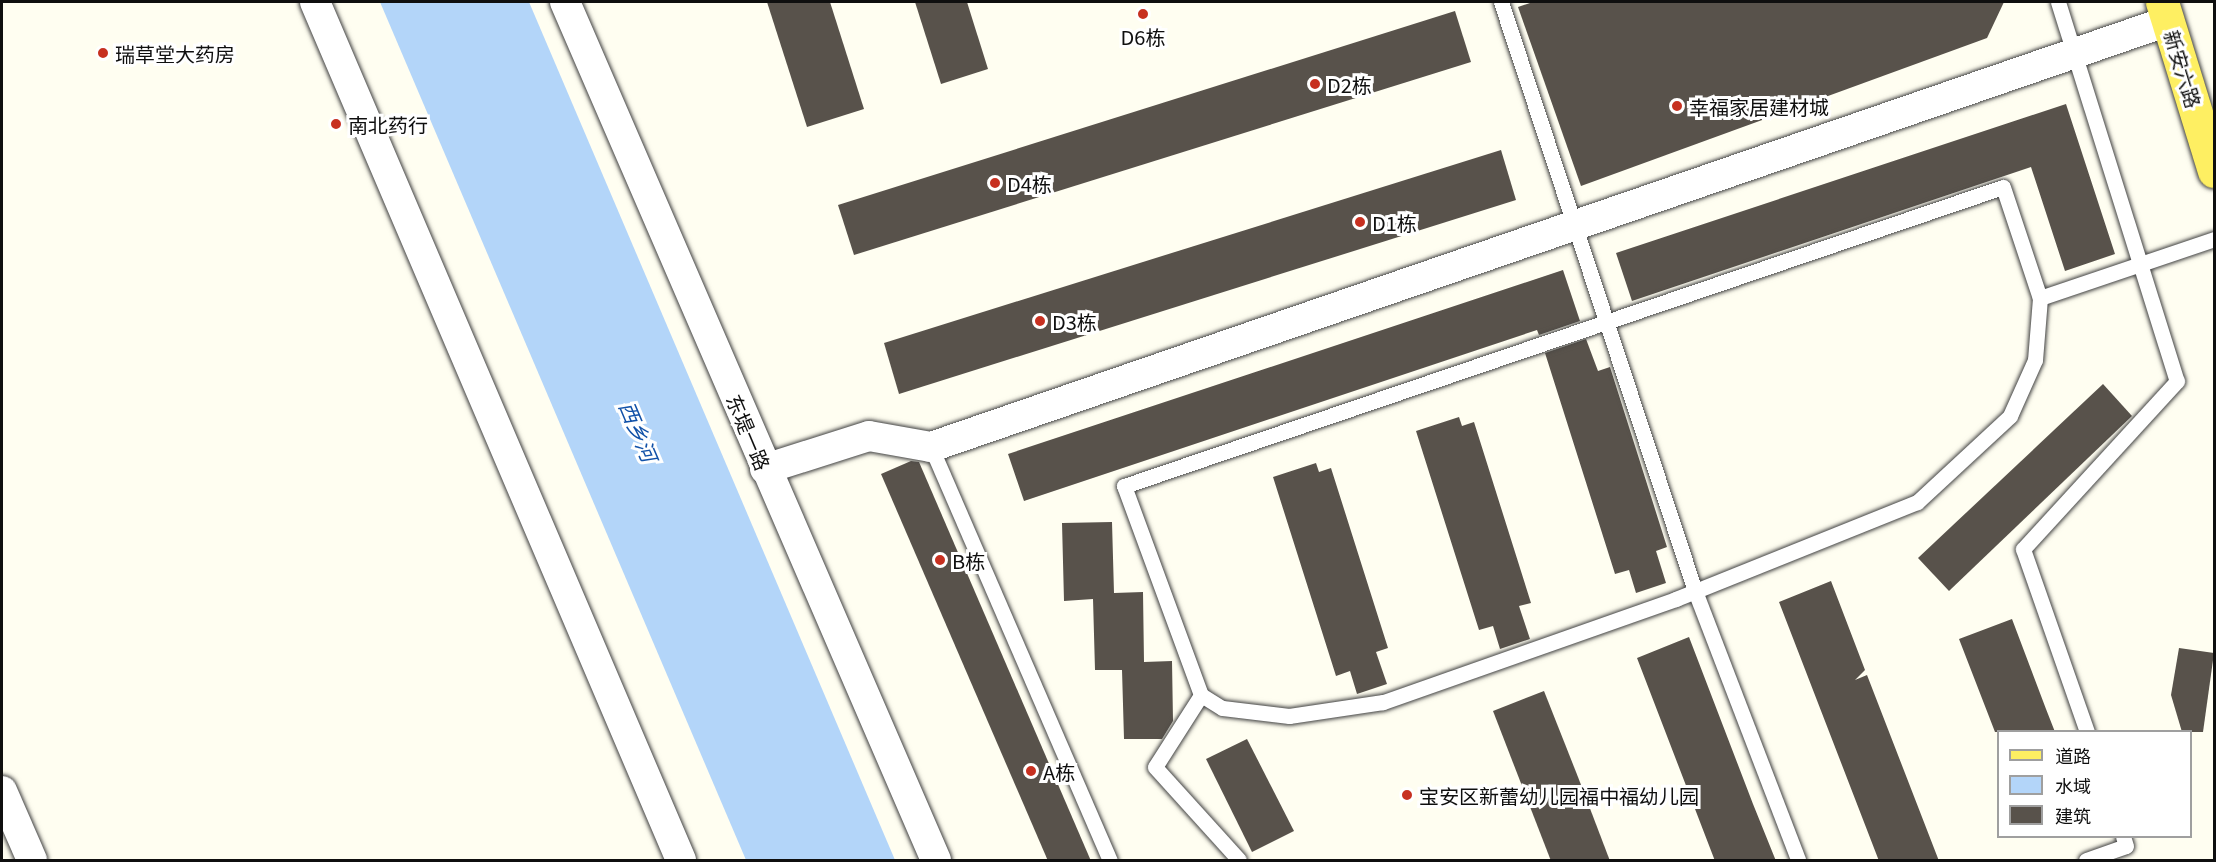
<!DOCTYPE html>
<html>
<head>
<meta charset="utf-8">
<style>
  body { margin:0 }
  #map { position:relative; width:2216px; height:862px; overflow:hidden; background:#fffef1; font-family:Georgia,"Noto Sans SC",serif }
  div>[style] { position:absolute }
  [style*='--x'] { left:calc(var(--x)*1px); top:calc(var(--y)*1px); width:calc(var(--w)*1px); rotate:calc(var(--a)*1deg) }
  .water>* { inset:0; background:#b3d5f9 }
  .building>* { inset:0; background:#58524b }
  .roads { filter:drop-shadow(0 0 2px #424242) drop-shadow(0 0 2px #424242) }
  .service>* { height:15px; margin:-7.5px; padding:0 7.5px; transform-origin:7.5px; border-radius:7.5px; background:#fff }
  .minor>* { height:30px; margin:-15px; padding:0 15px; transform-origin:15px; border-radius:15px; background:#fff }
  .primary>* { height:33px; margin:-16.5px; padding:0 16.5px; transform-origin:16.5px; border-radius:16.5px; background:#feef62 }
  .dots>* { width:16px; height:16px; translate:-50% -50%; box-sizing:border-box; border:3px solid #fff; border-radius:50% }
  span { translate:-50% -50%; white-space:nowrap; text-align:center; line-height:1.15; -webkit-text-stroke:6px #fff; paint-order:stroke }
  .poi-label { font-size:20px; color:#0f0f0f }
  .left { translate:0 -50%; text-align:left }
  .street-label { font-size:20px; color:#0f0f0f }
  .water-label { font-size:21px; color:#1151a8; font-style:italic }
  .frame { position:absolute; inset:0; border:3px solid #0f0f0f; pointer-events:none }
  .legend { position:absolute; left:1997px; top:730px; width:195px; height:108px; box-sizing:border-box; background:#fff; border:2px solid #9f9f9f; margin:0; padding:8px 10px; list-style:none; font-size:18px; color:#0f0f0f }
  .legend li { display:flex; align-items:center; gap:12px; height:30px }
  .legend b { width:30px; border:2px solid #9f9f9f }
</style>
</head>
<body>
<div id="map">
  <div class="water">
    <div style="clip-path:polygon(380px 2px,529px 2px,895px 860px,746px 860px)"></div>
  </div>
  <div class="building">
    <div style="clip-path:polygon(767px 2px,830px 2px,864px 109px,807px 127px)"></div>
    <div style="clip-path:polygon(915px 2px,967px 2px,988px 69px,941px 84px)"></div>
    <div style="clip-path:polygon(1533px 2px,2004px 2px,1987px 38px,1581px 186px,1518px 7px)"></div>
    <div style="clip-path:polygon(1455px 11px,1471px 62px,854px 255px,838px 205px)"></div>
    <div style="clip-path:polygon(2066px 104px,2115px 254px,2065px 271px,2031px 167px,1632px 301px,1616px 253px)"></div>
    <div style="clip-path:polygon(1501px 150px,1516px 200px,899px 394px,884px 343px)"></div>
    <div style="clip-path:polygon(1563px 270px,1580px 321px,1539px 335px,1537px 330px,1024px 501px,1008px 454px)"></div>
    <div style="clip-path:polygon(1586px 339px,1598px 371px,1610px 367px,1667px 547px,1656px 551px,1666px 583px,1636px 593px,1629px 570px,1615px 574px,1545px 353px)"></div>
    <div style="clip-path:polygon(2103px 384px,2132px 416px,1949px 591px,1918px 558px)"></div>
    <div style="clip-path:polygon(1459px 417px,1462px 426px,1474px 422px,1531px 603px,1519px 606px,1530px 639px,1500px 649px,1493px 626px,1479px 630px,1416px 431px)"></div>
    <div style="clip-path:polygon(911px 461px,919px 462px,1091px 861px,1048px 861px,881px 474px)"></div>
    <div style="clip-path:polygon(1316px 463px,1319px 472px,1331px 468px,1388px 648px,1376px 652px,1387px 684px,1357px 694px,1350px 671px,1336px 676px,1273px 477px)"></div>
    <div style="clip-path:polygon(1112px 522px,1114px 593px,1143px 592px,1144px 662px,1172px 661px,1173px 721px,1162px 739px,1124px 739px,1122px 670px,1095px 670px,1093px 599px,1064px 601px,1062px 523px)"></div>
    <div style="clip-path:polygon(1831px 581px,1865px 670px,1855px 680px,1867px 675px,1939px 861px,1879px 861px,1779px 602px)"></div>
    <div style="clip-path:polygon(2012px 619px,2046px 709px,2055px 732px,1995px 732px,1959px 639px)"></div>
    <div style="clip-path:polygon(1689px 637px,1753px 804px,1776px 861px,1715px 861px,1637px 658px)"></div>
    <div style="clip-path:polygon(2179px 648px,2214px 653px,2203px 732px,2182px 732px,2171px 695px)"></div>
    <div style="clip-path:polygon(1544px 691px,1578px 777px,1610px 861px,1551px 861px,1493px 711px)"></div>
    <div style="clip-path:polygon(1247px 739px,1294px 831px,1252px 852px,1206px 759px)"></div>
  </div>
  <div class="roads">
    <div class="service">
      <div style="--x:1501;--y:2;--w:620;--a:71.77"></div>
      <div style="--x:1695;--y:591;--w:288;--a:69"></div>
      <div style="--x:2058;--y:2;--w:397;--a:72.6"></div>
      <div style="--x:2177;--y:381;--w:228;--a:132.5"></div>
      <div style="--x:2023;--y:549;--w:194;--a:70.7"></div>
      <div style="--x:2003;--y:187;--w:117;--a:71.6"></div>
      <div style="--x:2040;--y:298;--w:62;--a:94.6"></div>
      <div style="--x:2035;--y:360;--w:61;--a:114.1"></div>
      <div style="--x:2010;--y:416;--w:127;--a:137.2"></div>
      <div style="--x:1917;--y:502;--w:260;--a:158.1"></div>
      <div style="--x:1676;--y:599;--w:311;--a:160.6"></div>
      <div style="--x:1383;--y:702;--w:95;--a:171.5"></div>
      <div style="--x:1289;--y:716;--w:67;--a:-173.2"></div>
      <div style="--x:1222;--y:708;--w:25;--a:-148"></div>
      <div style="--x:1201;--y:695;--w:223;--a:-110.2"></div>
      <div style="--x:1124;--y:486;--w:928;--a:-18.79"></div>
      <div style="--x:2040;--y:298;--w:184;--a:-18.7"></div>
      <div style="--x:931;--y:447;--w:450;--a:66.6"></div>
      <div style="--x:1201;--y:695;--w:85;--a:122.6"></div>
      <div style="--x:1155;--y:767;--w:125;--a:47.9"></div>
      <div style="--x:2086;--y:860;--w:42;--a:-19.3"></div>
      <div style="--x:2126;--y:846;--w:10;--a:-107"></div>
    </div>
    <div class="minor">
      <div style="--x:315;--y:2;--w:933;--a:66.9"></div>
      <div style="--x:565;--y:2;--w:935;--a:66.62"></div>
      <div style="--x:765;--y:469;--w:109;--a:-17.6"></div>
      <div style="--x:869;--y:436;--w:63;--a:10.1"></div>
      <div style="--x:931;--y:447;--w:1308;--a:-19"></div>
      <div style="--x:2;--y:791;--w:75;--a:66.5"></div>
    </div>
    <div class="primary">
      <div style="--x:2162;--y:2;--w:177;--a:72.9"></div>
    </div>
  </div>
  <div class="dots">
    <div style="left:1143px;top:14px;background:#c73020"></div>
    <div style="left:103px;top:53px;background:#c73020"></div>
    <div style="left:1315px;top:84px;background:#c73020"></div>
    <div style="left:1677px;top:106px;background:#c73020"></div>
    <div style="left:336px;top:124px;background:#c73020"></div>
    <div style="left:995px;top:183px;background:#c73020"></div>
    <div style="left:1360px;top:222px;background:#c73020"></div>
    <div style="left:1040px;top:321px;background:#c73020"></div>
    <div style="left:940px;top:560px;background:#c73020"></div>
    <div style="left:1031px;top:771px;background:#c73020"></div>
    <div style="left:1407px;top:795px;background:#c73020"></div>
  </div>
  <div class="poi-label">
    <span style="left:1143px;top:36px">D6栋</span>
    <span class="left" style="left:115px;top:53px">瑞草堂大药房</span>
    <span class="left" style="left:1327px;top:84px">D2栋</span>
    <span class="left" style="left:1689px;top:106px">幸福家居建材城</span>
    <span class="left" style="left:348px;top:124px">南北药行</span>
    <span class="left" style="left:1007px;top:183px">D4栋</span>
    <span class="left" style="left:1372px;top:222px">D1栋</span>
    <span class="left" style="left:1052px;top:321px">D3栋</span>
    <span class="left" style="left:952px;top:560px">B栋</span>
    <span class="left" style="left:1043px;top:771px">A栋</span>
    <span class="left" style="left:1419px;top:795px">宝安区新蕾幼儿园福中福幼儿园</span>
  </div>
  <div class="street-label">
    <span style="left:2183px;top:69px;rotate:73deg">新安六路</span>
    <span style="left:749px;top:432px;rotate:67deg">东堤一路</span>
  </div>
  <div class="water-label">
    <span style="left:639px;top:431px;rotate:67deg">西乡河</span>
  </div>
  <div class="frame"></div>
  <ul class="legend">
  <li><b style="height:8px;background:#feef62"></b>道路</li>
  <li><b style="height:16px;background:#b3d5f9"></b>水域</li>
  <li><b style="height:16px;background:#58524b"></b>建筑</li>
  </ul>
</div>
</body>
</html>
